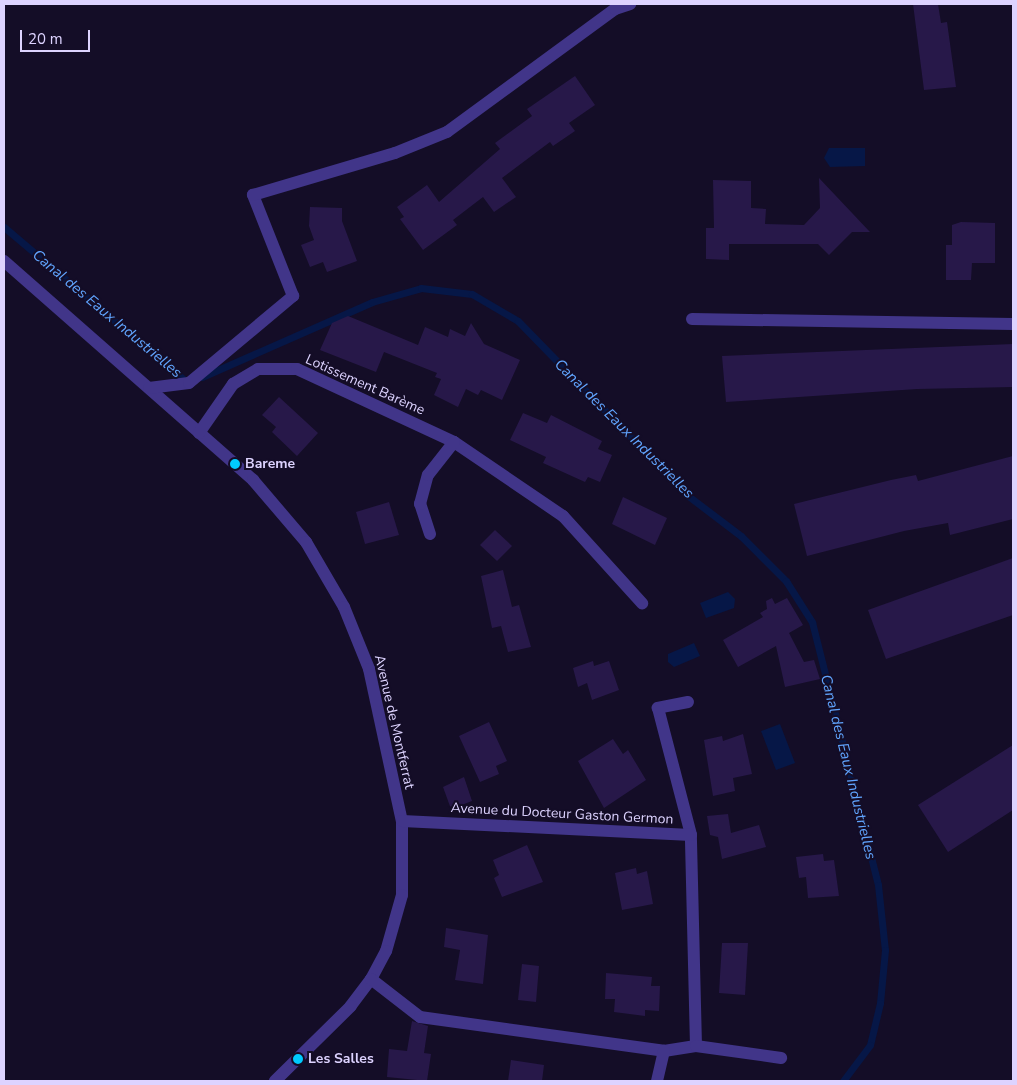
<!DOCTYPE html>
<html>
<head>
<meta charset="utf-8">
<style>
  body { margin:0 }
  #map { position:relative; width:1017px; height:1085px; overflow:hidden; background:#140d27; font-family:"Nunito Sans",sans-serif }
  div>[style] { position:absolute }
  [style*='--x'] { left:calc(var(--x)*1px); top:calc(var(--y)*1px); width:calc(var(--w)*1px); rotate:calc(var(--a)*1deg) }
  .water>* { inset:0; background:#061747 }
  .stream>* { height:7px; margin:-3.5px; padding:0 3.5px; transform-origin:3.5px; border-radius:3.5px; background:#061747 }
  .building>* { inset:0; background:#271849 }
  .minor>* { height:12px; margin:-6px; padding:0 6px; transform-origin:6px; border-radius:6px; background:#413589 }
  .dots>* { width:14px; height:14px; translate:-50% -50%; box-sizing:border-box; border:2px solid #140d27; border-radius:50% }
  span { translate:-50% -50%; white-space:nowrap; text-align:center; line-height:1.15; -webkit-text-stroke:4px #140d27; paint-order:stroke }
  .street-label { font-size:14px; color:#ddd3ff }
  .poi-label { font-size:14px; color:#ddd3ff; font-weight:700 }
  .left { translate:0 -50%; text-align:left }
  .water-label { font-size:15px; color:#61a5ff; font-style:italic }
  .frame { position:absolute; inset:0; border:5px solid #ddd3ff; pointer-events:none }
  .scale { position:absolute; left:20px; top:30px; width:70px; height:22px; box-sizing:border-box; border:2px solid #ddd3ff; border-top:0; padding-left:6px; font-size:15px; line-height:18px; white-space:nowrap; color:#ddd3ff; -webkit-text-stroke:4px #140d27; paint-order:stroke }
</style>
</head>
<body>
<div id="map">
  <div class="water">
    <div style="clip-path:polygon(829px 148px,865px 148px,865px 166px,830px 167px,824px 158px)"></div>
    <div style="clip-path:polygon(728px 592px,735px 599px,734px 608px,706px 618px,700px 603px)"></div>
    <div style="clip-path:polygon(694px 643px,700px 656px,674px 667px,668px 662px,668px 654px)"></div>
    <div style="clip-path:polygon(780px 724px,795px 763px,776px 770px,761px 731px)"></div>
  </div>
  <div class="stream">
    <div style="--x:4;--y:227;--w:241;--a:40.3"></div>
    <div style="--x:202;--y:377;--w:186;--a:-23.8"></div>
    <div style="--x:372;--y:302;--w:51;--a:-15.9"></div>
    <div style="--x:421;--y:288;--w:51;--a:6.7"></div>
    <div style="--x:472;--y:294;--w:53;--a:30.4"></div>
    <div style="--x:518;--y:321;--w:243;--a:45.8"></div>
    <div style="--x:687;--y:495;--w:68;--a:37.2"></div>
    <div style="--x:741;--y:536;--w:64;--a:45"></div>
    <div style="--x:786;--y:581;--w:49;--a:57.6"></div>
    <div style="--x:812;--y:622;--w:271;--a:75.9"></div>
    <div style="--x:878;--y:885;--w:65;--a:83.9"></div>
    <div style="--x:885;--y:950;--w:53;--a:95.4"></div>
    <div style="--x:880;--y:1003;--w:43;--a:103.4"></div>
    <div style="--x:870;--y:1045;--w:45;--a:126.9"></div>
  </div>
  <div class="building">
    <div style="clip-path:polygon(913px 4px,938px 4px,941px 23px,947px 22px,956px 87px,924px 90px)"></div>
    <div style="clip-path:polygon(575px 76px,595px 105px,569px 123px,575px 131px,553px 146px,550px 142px,502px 178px,516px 197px,494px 212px,483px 197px,453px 220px,457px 225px,423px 250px,400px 219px,404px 217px,397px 207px,427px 185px,439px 202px,500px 149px,495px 143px,532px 116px,527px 109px)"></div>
    <div style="clip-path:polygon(819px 178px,870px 232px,852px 232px,829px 255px,818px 244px,729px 244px,729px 260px,706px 259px,706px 228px,714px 228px,713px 180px,751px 181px,751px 208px,766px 209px,765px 224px,804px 225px,820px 208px)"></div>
    <div style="clip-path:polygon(310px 207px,342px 208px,342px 221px,357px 261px,327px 272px,323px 262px,310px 267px,301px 245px,314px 240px,309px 226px)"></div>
    <div style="clip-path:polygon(961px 222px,995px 223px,995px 263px,972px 263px,971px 280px,946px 280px,946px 245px,952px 245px,952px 225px)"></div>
    <div style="clip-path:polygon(348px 316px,418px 345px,425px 327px,448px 337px,450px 329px,465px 336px,471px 323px,484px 344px,520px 360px,502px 400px,481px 390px,478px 395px,466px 389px,458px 407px,434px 395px,441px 379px,435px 377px,437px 373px,384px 352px,376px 372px,320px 350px,332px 323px)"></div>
    <div style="clip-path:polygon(1013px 344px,1013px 387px,917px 389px,726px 402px,722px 356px)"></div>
    <div style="clip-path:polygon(279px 397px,318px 433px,297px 456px,272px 432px,276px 427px,262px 415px)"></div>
    <div style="clip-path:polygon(523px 413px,547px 423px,551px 415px,602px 441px,598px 449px,612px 455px,600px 482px,588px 477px,585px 482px,543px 463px,546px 457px,510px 440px)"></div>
    <div style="clip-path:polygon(1013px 456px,1013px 519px,950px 535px,948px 523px,904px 531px,807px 556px,794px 504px,891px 480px,916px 475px,918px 481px)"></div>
    <div style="clip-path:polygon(623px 497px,667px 518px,655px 545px,612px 524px)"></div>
    <div style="clip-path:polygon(389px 502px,399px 535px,365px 544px,356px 512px)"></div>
    <div style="clip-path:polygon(495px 530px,512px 546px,497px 561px,480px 545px)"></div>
    <div style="clip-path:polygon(1013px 558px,1013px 615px,886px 659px,868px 610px)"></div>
    <div style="clip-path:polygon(503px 570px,512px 607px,519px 605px,531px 647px,508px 652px,501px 626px,492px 628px,481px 576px)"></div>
    <div style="clip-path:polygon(772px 598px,775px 604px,787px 598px,803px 625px,789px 633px,804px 662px,814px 660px,820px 679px,785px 687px,776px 646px,738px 667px,723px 640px,763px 617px,760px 613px,767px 609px,766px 601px)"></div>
    <div style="clip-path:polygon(593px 661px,594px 666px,609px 661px,619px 690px,592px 700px,587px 683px,578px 687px,573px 668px)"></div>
    <div style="clip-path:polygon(489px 722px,507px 761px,496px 766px,499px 774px,480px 782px,459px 736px)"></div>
    <div style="clip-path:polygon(743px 734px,752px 774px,733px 778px,735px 791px,713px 796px,704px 740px,722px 736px,723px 741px)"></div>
    <div style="clip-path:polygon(613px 739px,623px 754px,628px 750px,646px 780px,604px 808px,578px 761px)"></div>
    <div style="clip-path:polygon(1013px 745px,1013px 810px,948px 852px,918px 805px)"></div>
    <div style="clip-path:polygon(464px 777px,472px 801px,451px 809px,443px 787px)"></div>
    <div style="clip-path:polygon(728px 814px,731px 833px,759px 825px,766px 847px,722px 859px,718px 837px,710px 835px,707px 816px)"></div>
    <div style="clip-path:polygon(527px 845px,543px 882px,502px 897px,494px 878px,499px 875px,493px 860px)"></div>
    <div style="clip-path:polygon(823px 854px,824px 861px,834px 860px,839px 896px,808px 898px,806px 877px,799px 878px,796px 857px)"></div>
    <div style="clip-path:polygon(636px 868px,637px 874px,647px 871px,653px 904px,622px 910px,615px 873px)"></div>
    <div style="clip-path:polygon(446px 928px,488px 935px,483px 984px,455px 980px,460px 950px,444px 947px)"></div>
    <div style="clip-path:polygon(722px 943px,748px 943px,745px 995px,719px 993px)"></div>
    <div style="clip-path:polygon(522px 964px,539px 966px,536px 1002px,518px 1000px)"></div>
    <div style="clip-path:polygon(606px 973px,652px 977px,651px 986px,660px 986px,659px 1011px,645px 1010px,645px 1016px,614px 1012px,615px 999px,605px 999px)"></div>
    <div style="clip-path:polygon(412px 1021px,428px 1026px,424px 1053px,431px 1054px,427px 1081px,387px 1077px,389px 1049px,407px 1051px)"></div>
    <div style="clip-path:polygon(511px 1060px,544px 1065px,542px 1081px,508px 1081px)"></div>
  </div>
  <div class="minor">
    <div style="--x:4;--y:261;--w:332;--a:41.3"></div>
    <div style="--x:253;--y:480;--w:82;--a:49.5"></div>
    <div style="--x:306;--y:542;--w:75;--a:59.7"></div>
    <div style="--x:344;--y:607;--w:67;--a:68"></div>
    <div style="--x:369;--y:669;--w:156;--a:77.8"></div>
    <div style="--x:402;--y:821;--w:74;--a:90"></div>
    <div style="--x:402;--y:895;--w:58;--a:105.9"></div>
    <div style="--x:386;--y:951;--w:32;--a:118"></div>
    <div style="--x:371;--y:979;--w:34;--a:127"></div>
    <div style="--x:351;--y:1006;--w:107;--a:135.4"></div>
    <div style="--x:692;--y:319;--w:321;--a:0.9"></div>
    <div style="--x:149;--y:388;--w:40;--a:-7.1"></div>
    <div style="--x:189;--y:383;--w:136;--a:-39.9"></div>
    <div style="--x:293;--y:296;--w:109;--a:-111.6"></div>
    <div style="--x:253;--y:195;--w:148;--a:-16.5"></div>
    <div style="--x:395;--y:153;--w:56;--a:-22"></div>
    <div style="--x:447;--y:132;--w:208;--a:-36.2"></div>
    <div style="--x:615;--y:9;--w:16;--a:-18"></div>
    <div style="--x:199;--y:433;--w:60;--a:-55.2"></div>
    <div style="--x:233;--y:384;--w:29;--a:-31"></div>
    <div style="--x:258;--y:369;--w:39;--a:0"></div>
    <div style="--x:297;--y:369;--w:173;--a:24.9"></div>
    <div style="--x:454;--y:442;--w:132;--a:34.2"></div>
    <div style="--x:563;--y:516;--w:118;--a:47.8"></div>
    <div style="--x:430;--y:534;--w:32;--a:-108"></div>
    <div style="--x:420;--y:504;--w:30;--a:-75"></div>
    <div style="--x:428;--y:475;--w:42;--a:-51.8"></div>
    <div style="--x:688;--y:702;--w:31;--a:169"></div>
    <div style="--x:658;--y:708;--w:131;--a:75.4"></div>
    <div style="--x:371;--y:979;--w:62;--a:37.8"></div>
    <div style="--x:420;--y:1017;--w:246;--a:7.9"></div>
    <div style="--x:664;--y:1051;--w:32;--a:-9"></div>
    <div style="--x:696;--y:1046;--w:211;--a:-91.4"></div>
    <div style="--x:691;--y:835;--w:289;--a:-177.2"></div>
    <div style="--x:696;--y:1046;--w:86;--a:8"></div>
    <div style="--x:657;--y:1081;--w:31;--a:-77"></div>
  </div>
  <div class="dots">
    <div style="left:235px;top:464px;background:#00cafe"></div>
    <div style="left:298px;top:1059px;background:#00cafe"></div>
  </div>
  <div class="street-label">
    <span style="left:365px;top:385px;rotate:24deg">Lotissement Barème</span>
    <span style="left:394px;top:722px;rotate:77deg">Avenue de Montferrat</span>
    <span style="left:562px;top:814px;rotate:3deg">Avenue du Docteur Gaston Germon</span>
  </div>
  <div class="poi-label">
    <span class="left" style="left:245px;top:464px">Bareme</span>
    <span class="left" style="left:308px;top:1059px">Les Salles</span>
  </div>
  <div class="water-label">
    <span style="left:107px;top:314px;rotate:40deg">Canal des Eaux Industrielles</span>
    <span style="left:624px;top:429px;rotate:45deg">Canal des Eaux Industrielles</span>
    <span style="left:848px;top:767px;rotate:76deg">Canal des Eaux Industrielles</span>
  </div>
  <div class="frame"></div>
  <div class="scale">20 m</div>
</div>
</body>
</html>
